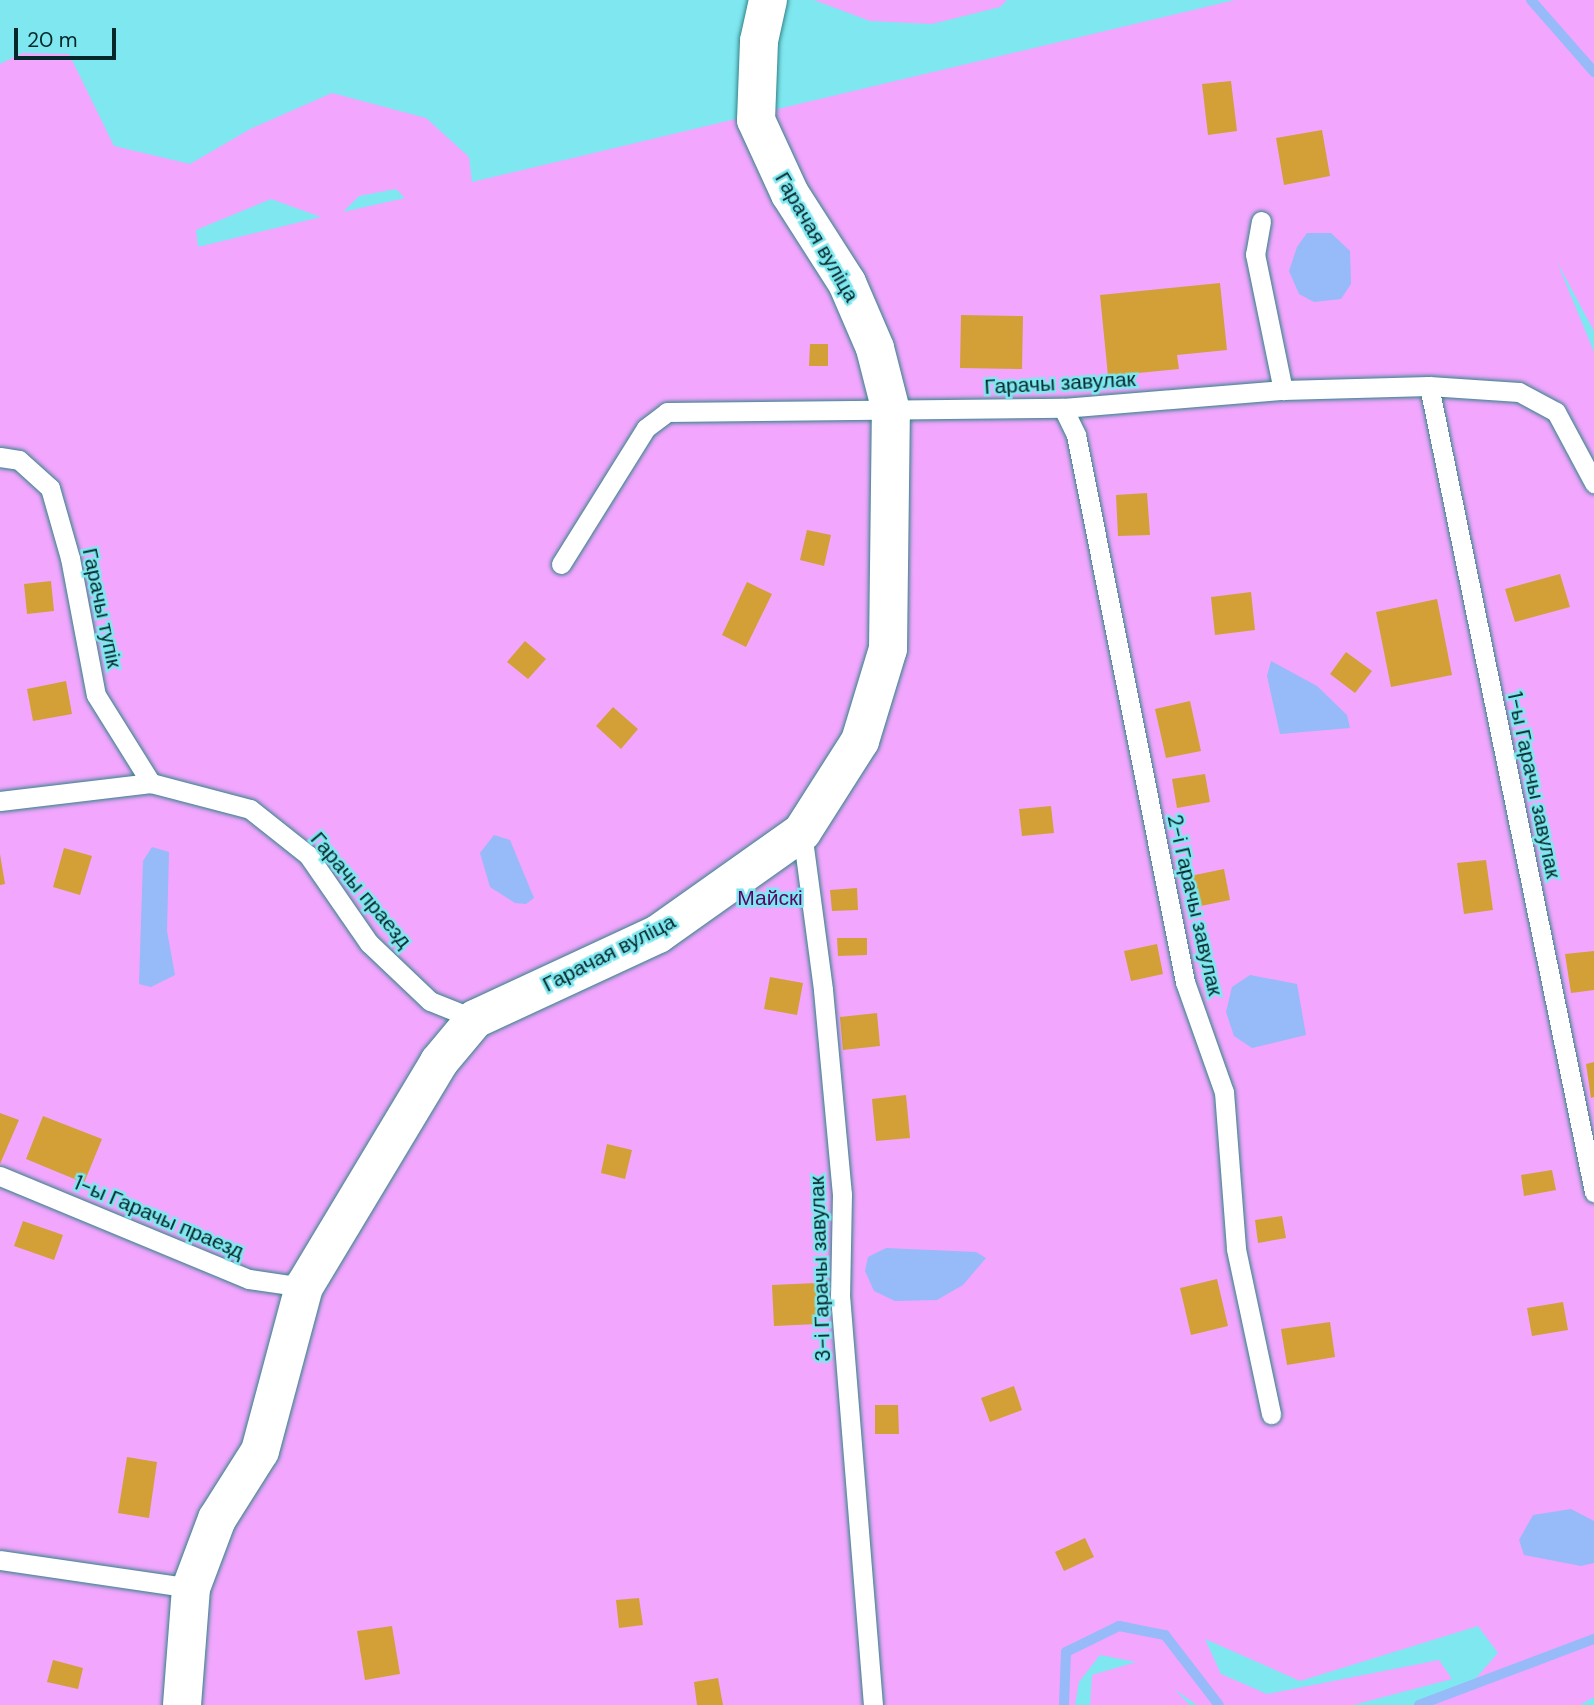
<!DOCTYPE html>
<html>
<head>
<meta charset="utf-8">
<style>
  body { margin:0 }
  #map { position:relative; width:1594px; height:1705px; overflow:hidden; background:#7fe7ef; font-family:"DM Sans",sans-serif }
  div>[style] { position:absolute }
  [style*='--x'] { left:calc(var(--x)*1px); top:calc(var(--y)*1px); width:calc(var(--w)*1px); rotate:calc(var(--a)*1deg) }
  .green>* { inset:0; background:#f3a6fe }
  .water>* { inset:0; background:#97baf9 }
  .stream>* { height:10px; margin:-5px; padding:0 5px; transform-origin:5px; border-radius:5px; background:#97baf9 }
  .building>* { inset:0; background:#d2a037 }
  .roads { filter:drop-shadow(0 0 2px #328389) drop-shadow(0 0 2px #328389) }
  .lane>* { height:19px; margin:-9.5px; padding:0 9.5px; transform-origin:9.5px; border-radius:9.5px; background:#fff }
  .street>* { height:38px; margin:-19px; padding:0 19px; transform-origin:19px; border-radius:19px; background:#fff }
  span { translate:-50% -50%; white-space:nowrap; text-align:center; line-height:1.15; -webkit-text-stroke:5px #7fe7ef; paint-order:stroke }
  .street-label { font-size:21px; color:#042729 }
  .park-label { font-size:21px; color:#5a0566 }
  .scale { position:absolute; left:14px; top:28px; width:102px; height:32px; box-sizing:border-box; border:4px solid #042729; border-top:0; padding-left:9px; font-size:21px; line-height:24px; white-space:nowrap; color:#042729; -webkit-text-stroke:5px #7fe7ef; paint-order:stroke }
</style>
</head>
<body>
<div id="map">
  <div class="green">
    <div style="clip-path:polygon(814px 0,1007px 0,1000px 7px,932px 24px,870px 21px)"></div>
    <div style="clip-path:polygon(evenodd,1235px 0,1594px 0,1594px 331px,1557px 262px,1594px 352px,1594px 1697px,1580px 1705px,1419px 1705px,1462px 1694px,1498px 1653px,1478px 1626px,1300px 1681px,1205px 1639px,1221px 1674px,1267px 1694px,1439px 1660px,1452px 1679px,1353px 1705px,1197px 1705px,1174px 1689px,1190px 1705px,1090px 1705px,1092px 1675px,1136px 1662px,1100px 1655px,1079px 1682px,1075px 1705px,0 1705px,0 64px,22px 53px,69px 54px,114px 146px,190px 164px,252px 128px,332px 93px,426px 118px,469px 157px,472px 182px,1235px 0,396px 189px,405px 198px,343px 212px,359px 196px,396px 189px,1235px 0,271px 199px,321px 217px,198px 247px,196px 230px,271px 199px)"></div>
  </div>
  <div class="water">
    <div style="clip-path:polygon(1307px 233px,1331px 233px,1350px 251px,1351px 284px,1341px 299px,1314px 302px,1299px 294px,1289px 271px,1297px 247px)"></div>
    <div style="clip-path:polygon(1271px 661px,1317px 686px,1347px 715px,1350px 728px,1280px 734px,1267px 676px)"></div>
    <div style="clip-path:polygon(494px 835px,510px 840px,534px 898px,526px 904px,515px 903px,490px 887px,480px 853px)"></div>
    <div style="clip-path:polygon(152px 847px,169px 852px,167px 931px,175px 975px,151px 987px,139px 984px,143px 861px)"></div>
    <div style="clip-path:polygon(1250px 975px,1297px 984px,1306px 1035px,1252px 1048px,1234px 1036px,1226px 1012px,1232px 987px)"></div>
    <div style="clip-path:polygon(886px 1248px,976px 1252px,986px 1258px,963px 1285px,937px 1300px,895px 1301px,874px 1291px,865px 1271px,868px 1257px)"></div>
    <div style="clip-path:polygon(1571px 1509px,1594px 1521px,1594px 1563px,1581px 1566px,1524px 1555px,1519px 1540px,1533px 1515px)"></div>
  </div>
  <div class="stream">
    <div style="--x:1531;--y:0;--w:96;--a:48.8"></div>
    <div style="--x:1064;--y:1705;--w:53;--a:-87.8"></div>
    <div style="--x:1066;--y:1652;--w:59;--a:-26.1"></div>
    <div style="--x:1119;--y:1626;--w:47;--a:11.1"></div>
    <div style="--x:1165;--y:1635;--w:88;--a:52.4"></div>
    <div style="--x:1419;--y:1705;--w:187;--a:-20.7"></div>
  </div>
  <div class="building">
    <div style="clip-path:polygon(1231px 81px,1237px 131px,1208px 135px,1202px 84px)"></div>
    <div style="clip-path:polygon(1322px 130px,1330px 176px,1284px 185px,1276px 138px)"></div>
    <div style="clip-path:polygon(1220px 283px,1227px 350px,1177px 355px,1179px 369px,1108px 376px,1100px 295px)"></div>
    <div style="clip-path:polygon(961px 315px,1023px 316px,1022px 369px,960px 368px)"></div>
    <div style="clip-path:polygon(810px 344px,828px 344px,828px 366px,809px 366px)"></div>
    <div style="clip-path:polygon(1147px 493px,1150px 535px,1118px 536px,1116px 495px)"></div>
    <div style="clip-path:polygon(807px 530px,831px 535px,824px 566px,800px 560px)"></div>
    <div style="clip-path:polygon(1560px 574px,1570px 607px,1515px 622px,1505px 589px)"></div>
    <div style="clip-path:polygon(51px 581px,54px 611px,27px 614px,24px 584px)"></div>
    <div style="clip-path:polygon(747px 582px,772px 594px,746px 647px,722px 635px)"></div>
    <div style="clip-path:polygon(1251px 592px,1255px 630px,1215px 635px,1211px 597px)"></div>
    <div style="clip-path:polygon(1437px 599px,1452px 675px,1391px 687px,1376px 612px)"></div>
    <div style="clip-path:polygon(525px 641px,546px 659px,528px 679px,507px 662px)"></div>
    <div style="clip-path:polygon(1346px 652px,1372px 671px,1355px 693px,1330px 674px)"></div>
    <div style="clip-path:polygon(66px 681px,72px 714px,33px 721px,27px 689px)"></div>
    <div style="clip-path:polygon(1190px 701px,1201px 751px,1166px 758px,1155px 709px)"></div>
    <div style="clip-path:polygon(613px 707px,638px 729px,621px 749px,596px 726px)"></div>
    <div style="clip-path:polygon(1205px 774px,1210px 802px,1177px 808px,1172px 779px)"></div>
    <div style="clip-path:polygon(1051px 806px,1054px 833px,1022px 836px,1019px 809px)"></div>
    <div style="clip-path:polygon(64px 848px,92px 856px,80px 895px,53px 887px)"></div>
    <div style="clip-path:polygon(0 854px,5px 884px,0 885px)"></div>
    <div style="clip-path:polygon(1486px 860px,1493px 910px,1464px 914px,1457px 863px)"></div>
    <div style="clip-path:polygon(1224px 869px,1230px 900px,1196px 907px,1190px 876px)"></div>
    <div style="clip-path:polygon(857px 888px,858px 910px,832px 911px,830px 890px)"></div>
    <div style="clip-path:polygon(837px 938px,867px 938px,867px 955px,838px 956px)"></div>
    <div style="clip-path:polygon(1157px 944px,1163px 974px,1131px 981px,1124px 951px)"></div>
    <div style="clip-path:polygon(1594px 951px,1594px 990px,1571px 993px,1565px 954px)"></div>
    <div style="clip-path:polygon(770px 977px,803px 983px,797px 1015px,764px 1009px)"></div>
    <div style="clip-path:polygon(877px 1013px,880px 1046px,843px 1050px,840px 1017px)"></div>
    <div style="clip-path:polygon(1594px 1062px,1594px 1097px,1591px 1098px,1586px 1064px)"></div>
    <div style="clip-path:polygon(906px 1095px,910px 1138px,876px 1141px,872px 1099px)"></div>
    <div style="clip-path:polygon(0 1113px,19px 1120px,0 1164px)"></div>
    <div style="clip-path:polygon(43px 1116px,102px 1139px,84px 1183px,26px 1159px)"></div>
    <div style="clip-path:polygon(607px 1144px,632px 1150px,625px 1179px,601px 1173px)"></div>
    <div style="clip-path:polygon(1552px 1170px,1556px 1190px,1524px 1196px,1521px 1175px)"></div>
    <div style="clip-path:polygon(1282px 1216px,1286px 1238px,1258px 1243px,1255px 1220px)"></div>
    <div style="clip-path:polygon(23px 1221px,63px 1235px,54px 1260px,14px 1246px)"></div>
    <div style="clip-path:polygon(1217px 1279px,1228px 1326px,1191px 1335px,1180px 1288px)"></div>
    <div style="clip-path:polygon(816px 1283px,818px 1324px,774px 1326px,772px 1285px)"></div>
    <div style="clip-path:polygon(1563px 1302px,1568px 1330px,1532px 1336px,1527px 1308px)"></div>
    <div style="clip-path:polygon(1330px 1322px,1335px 1357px,1287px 1365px,1281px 1329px)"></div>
    <div style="clip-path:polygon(1014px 1386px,1022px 1410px,990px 1422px,981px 1398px)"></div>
    <div style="clip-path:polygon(875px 1405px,898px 1405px,899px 1434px,875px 1434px)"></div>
    <div style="clip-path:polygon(127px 1457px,157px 1462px,149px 1518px,118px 1513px)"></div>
    <div style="clip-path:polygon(1085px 1538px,1094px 1557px,1064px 1571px,1055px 1552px)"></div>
    <div style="clip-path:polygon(639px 1598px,643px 1625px,619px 1628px,616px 1600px)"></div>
    <div style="clip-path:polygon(392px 1626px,400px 1674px,365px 1680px,357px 1631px)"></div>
    <div style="clip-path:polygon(53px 1660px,83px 1668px,78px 1689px,47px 1682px)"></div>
    <div style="clip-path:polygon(718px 1678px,723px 1705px,697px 1705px,694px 1682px)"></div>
  </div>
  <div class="roads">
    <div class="lane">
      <div style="--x:1261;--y:221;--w:34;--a:100"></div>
      <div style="--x:1255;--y:254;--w:139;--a:78.4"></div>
      <div style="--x:1429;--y:386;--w:823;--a:78.43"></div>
      <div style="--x:1063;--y:408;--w:30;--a:64"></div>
      <div style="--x:1076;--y:435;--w:558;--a:78.73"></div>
      <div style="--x:1185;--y:982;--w:117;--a:70.5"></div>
      <div style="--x:1224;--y:1092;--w:157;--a:85.6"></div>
      <div style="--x:1236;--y:1249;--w:169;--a:78"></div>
      <div style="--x:0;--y:457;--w:19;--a:9"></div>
      <div style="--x:19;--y:460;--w:42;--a:42.1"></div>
      <div style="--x:50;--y:488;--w:73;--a:74.1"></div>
      <div style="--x:70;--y:558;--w:139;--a:79.3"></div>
      <div style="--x:96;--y:695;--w:104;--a:58"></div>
      <div style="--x:561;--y:564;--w:160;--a:-58"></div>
      <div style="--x:646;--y:428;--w:26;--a:-37"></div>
      <div style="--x:667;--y:412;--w:396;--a:-0.6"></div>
      <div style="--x:1063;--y:408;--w:221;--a:-4.7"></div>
      <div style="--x:1283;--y:390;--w:146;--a:-1.6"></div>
      <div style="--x:1429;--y:386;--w:90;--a:3.8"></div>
      <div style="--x:1519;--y:392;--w:42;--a:28.4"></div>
      <div style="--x:1556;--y:412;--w:81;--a:61.8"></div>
      <div style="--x:0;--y:801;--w:152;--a:-6.8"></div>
      <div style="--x:151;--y:783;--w:102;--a:14.7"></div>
      <div style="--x:250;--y:809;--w:74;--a:38.4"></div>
      <div style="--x:308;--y:855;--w:107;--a:55.3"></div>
      <div style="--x:369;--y:943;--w:84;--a:43.6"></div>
      <div style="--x:430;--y:1001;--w:48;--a:21.8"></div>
      <div style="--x:802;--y:832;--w:159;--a:82.4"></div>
      <div style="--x:823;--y:990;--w:205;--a:84.7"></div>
      <div style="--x:842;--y:1194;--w:101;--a:91.1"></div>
      <div style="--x:840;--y:1295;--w:411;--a:85.4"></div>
      <div style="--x:0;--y:1176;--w:269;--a:22.5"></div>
      <div style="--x:249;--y:1279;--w:56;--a:8.3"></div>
      <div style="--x:0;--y:1560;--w:193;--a:8.3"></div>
    </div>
    <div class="street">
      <div style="--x:182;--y:1705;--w:117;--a:-85.6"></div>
      <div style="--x:191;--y:1588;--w:74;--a:-69.4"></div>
      <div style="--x:217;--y:1519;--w:80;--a:-57.7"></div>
      <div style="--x:260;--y:1451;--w:170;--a:-75"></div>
      <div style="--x:304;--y:1287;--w:262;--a:-59"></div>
      <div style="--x:439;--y:1062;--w:56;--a:-50.1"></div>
      <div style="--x:475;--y:1019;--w:202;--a:-24.9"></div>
      <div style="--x:658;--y:934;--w:176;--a:-35.3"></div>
      <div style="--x:802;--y:832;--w:108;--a:-57.5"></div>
      <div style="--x:860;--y:741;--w:96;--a:-73.1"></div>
      <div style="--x:888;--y:649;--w:238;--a:-89.3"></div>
      <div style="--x:891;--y:411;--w:65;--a:-104.3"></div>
      <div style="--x:875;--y:348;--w:71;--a:-113.3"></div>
      <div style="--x:847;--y:283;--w:106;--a:-122.6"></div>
      <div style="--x:790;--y:194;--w:81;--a:-114.7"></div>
      <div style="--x:756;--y:120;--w:79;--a:-87.8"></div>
      <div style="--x:759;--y:41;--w:42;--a:-77.6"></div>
    </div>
  </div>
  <div class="street-label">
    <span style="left:817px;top:237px;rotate:60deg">Гарачая вуліца</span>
    <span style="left:1060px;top:383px;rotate:-3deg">Гарачы завулак</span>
    <span style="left:102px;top:608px;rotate:78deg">Гарачы тупік</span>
    <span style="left:1534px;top:785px;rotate:78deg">1-ы Гарачы завулак</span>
    <span style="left:361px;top:890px;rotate:50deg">Гарачы праезд</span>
    <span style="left:1195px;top:905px;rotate:77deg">2-і Гарачы завулак</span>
    <span style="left:609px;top:953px;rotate:-27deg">Гарачая вуліца</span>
    <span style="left:159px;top:1217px;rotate:23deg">1-ы Гарачы праезд</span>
    <span style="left:820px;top:1269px;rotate:-92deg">3-і Гарачы завулак</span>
  </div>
  <div class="park-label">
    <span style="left:770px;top:898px">Майскі</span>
  </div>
  <div class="scale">20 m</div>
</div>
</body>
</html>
